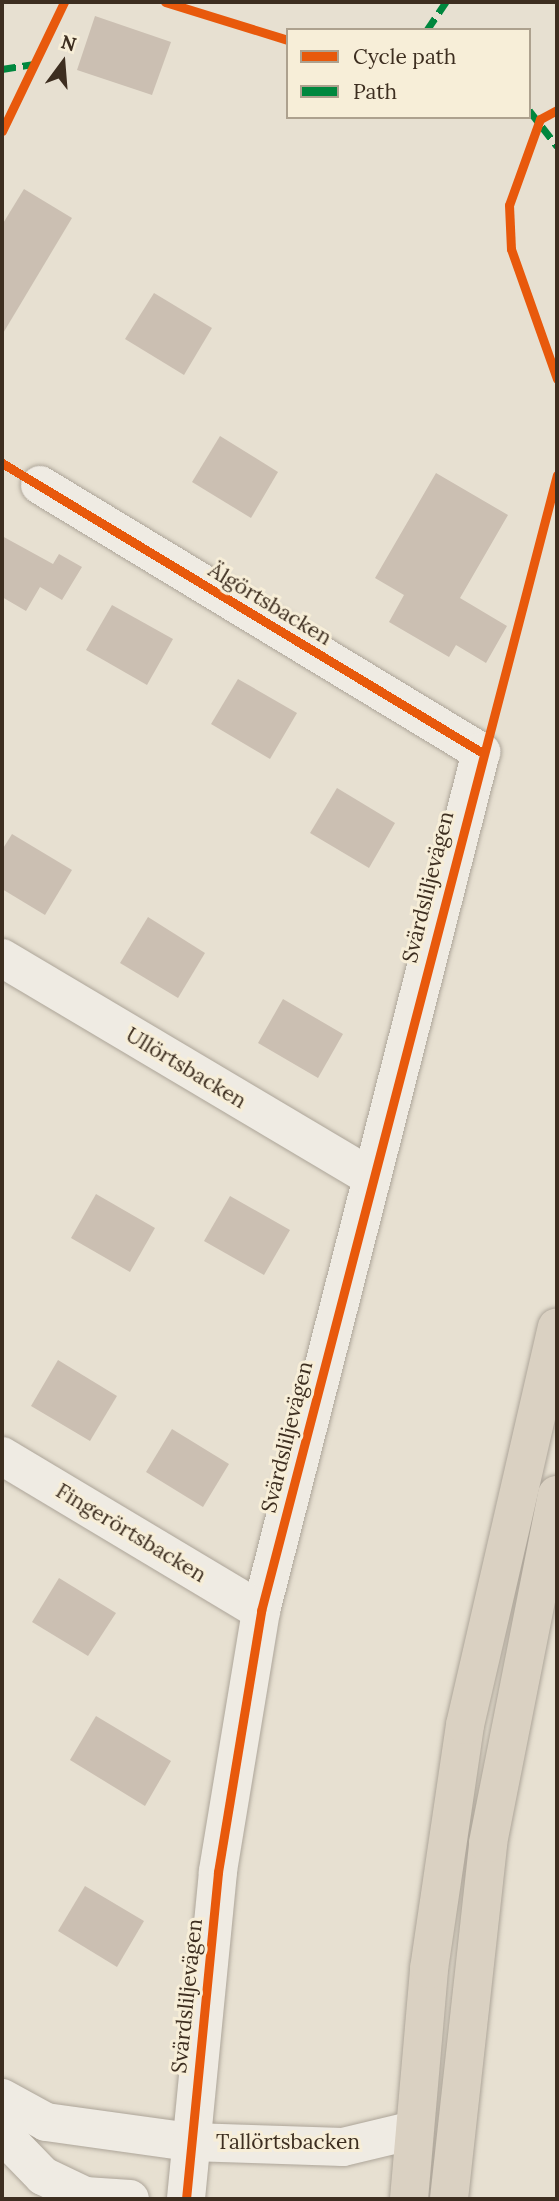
<!DOCTYPE html>
<html>
<head>
<meta charset="utf-8">
<style>
  body { margin:0 }
  #map { position:relative; width:559px; height:2201px; overflow:hidden; background:#e7e0d1; font-family:Lora,serif }
  div>[style] { position:absolute }
  [style*='--x'] { left:calc(var(--x)*1px); top:calc(var(--y)*1px); width:calc(var(--w)*1px); rotate:calc(var(--a)*1deg) }
  .building>* { inset:0; background:#cbbfb2 }
  .roads { filter:drop-shadow(0 0 2px #ada599) drop-shadow(0 0 2px #ada599) }
  .street>* { height:38px; margin:-19px; padding:0 19px; transform-origin:19px; border-radius:19px; background:#efebe3 }
  .highway>* { height:38px; margin:-19px; padding:0 19px; transform-origin:19px; border-radius:19px; background:#dad1c2 }
  .quiet>* { height:7px; margin-top:-3.5px; transform-origin:0; background:repeating-linear-gradient(90deg,#00873e 0 14px,transparent 0 21px) }
  .cycleway>* { height:9px; margin:-4.5px; padding:0 4.5px; transform-origin:4.5px; border-radius:4.5px; background:#e8590c }
  span { translate:-50% -50%; white-space:nowrap; text-align:center; line-height:1.15; -webkit-text-stroke:6px #f7eed8; paint-order:stroke }
  .street-label { font-size:21px; color:#3d2e20 }
  .frame { position:absolute; inset:0; border:4px solid #3d2e20; pointer-events:none }
  .legend { position:absolute; left:286px; top:28px; width:245px; height:91px; box-sizing:border-box; background:#f7eed8; border:2px solid #ada18e; margin:0; padding:9px 12px; list-style:none; font-size:21px; color:#3d2e20 }
  .legend li { display:flex; align-items:center; gap:14px; height:35px }
  .legend b { width:35px; border:2px solid #ada18e }
  .north { position:absolute; left:28px; top:28px; width:70px; height:70px; -webkit-text-stroke:5px #f7eed8; paint-order:stroke; rotate:16deg; font-size:19px; font-weight:700; line-height:28px; text-align:center; color:#3d2e20 }
  .north::after { content:''; display:block; margin:auto; width:24px; height:32px; background:#3d2e20; clip-path:polygon(50% 0,100% 100%,50% 72%,0 100%) }
</style>
</head>
<body>
<div id="map">
  <div class="building">
    <div style="clip-path:polygon(95px 16px,171px 42px,152px 95px,77px 70px)"></div>
    <div style="clip-path:polygon(24px 189px,72px 218px,2px 335px,2px 225px)"></div>
    <div style="clip-path:polygon(154px 293px,212px 328px,184px 375px,125px 339px)"></div>
    <div style="clip-path:polygon(220px 436px,278px 472px,251px 518px,192px 482px)"></div>
    <div style="clip-path:polygon(436px 473px,508px 515px,460px 598px,507px 626px,486px 663px,456px 645px,449px 657px,389px 622px,404px 595px,375px 578px)"></div>
    <div style="clip-path:polygon(2px 536px,53px 564px,59px 554px,82px 567px,62px 600px,40px 587px,26px 611px,2px 597px)"></div>
    <div style="clip-path:polygon(112px 605px,173px 639px,147px 685px,86px 650px)"></div>
    <div style="clip-path:polygon(238px 679px,297px 713px,270px 759px,211px 724px)"></div>
    <div style="clip-path:polygon(337px 788px,395px 823px,369px 868px,310px 833px)"></div>
    <div style="clip-path:polygon(12px 834px,72px 870px,45px 915px,2px 889px,2px 850px)"></div>
    <div style="clip-path:polygon(148px 917px,205px 953px,178px 998px,120px 963px)"></div>
    <div style="clip-path:polygon(283px 999px,343px 1034px,318px 1078px,258px 1043px)"></div>
    <div style="clip-path:polygon(96px 1194px,155px 1228px,130px 1272px,71px 1238px)"></div>
    <div style="clip-path:polygon(230px 1196px,290px 1230px,264px 1275px,204px 1241px)"></div>
    <div style="clip-path:polygon(58px 1360px,117px 1396px,90px 1441px,31px 1406px)"></div>
    <div style="clip-path:polygon(172px 1429px,229px 1464px,203px 1507px,146px 1472px)"></div>
    <div style="clip-path:polygon(59px 1578px,116px 1613px,88px 1656px,32px 1622px)"></div>
    <div style="clip-path:polygon(96px 1716px,171px 1761px,145px 1806px,70px 1760px)"></div>
    <div style="clip-path:polygon(85px 1886px,144px 1921px,117px 1967px,58px 1931px)"></div>
  </div>
  <div class="roads">
    <div class="street">
      <div style="--x:40;--y:485;--w:516;--a:31.19"></div>
      <div style="--x:481;--y:752;--w:887;--a:104.37"></div>
      <div style="--x:261;--y:1611;--w:265;--a:99.4"></div>
      <div style="--x:218;--y:1872;--w:329;--a:95.6"></div>
      <div style="--x:2;--y:958;--w:429;--a:30.7"></div>
      <div style="--x:2;--y:1456;--w:302;--a:30.9"></div>
      <div style="--x:2;--y:2098;--w:50;--a:28.6"></div>
      <div style="--x:46;--y:2122;--w:146;--a:7.9"></div>
      <div style="--x:191;--y:2142;--w:152;--a:1.9"></div>
      <div style="--x:343;--y:2147;--w:73;--a:-13.5"></div>
      <div style="--x:2;--y:2120;--w:25;--a:69"></div>
      <div style="--x:11;--y:2143;--w:46;--a:45.9"></div>
      <div style="--x:43;--y:2176;--w:47;--a:25.5"></div>
      <div style="--x:85;--y:2196;--w:45;--a:3.8"></div>
    </div>
    <div class="highway">
      <div style="--x:409;--y:2199;--w:231;--a:-85"></div>
      <div style="--x:429;--y:1969;--w:247;--a:-81.6"></div>
      <div style="--x:465;--y:1725;--w:408;--a:-77"></div>
      <div style="--x:449;--y:2199;--w:358;--a:-83.7"></div>
      <div style="--x:488;--y:1843;--w:355;--a:-78.8"></div>
    </div>
  </div>
  <div class="quiet">
    <div style="--x:427;--y:30;--w:34;--a:-56"></div>
    <div style="--x:2;--y:69;--w:33;--a:-9"></div>
    <div style="--x:529;--y:110;--w:46;--a:52.1"></div>
  </div>
  <div class="cycleway">
    <div style="--x:165;--y:2;--w:129;--a:17.2"></div>
    <div style="--x:557;--y:110;--w:19;--a:152"></div>
    <div style="--x:540;--y:119;--w:91;--a:109.8"></div>
    <div style="--x:509;--y:205;--w:44;--a:87.4"></div>
    <div style="--x:511;--y:249;--w:138;--a:70.5"></div>
    <div style="--x:2;--y:131;--w:143;--a:-64.3"></div>
    <div style="--x:2;--y:463;--w:559;--a:31.1"></div>
    <div style="--x:186;--y:2199;--w:329;--a:-84.4"></div>
    <div style="--x:218;--y:1872;--w:265;--a:-80.6"></div>
    <div style="--x:261;--y:1611;--w:1174;--a:-75.4"></div>
  </div>
  <div class="street-label">
    <span style="left:270px;top:604px;rotate:31deg">Älgörtsbacken</span>
    <span style="left:428px;top:887px;rotate:-76deg">Svärdsliljevägen</span>
    <span style="left:186px;top:1068px;rotate:31deg">Ullörtsbacken</span>
    <span style="left:287px;top:1437px;rotate:-76deg">Svärdsliljevägen</span>
    <span style="left:131px;top:1533px;rotate:31deg">Fingerörtsbacken</span>
    <span style="left:187px;top:1996px;rotate:-84deg">Svärdsliljevägen</span>
    <span style="left:288px;top:2142px">Tallörtsbacken</span>
  </div>
  <div class="frame"></div>
  <ul class="legend">
  <li><b style="height:9px;background:#e8590c"></b>Cycle path</li>
  <li><b style="height:9px;background:#00873e"></b>Path</li>
  </ul>
  <div class="north">N</div>
</div>
</body>
</html>
